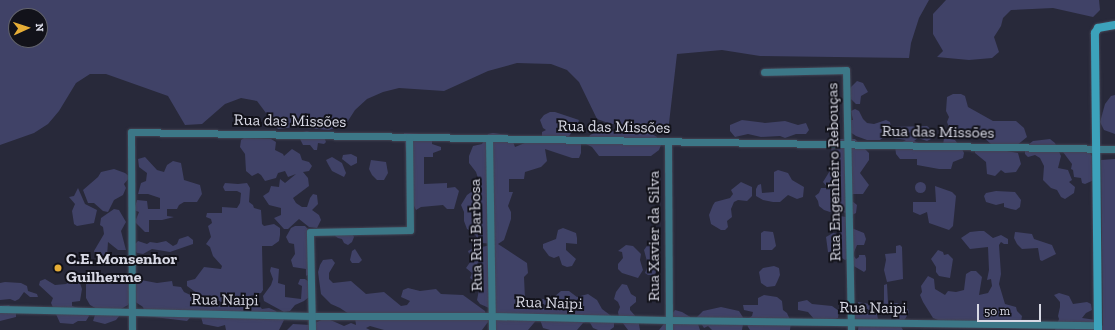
<!DOCTYPE html>
<html>
<head>
<meta charset="utf-8">
<style>
  body { margin:0 }
  #map { position:relative; width:1115px; height:330px; overflow:hidden; background:#28293a; font-family:"Zilla Slab",serif }
  div>[style] { position:absolute }
  [style*='--x'] { left:calc(var(--x)*1px); top:calc(var(--y)*1px); width:calc(var(--w)*1px); rotate:calc(var(--a)*1deg) }
  .green>* { inset:0; background:#404267 }
  .round { border-radius:50% }
  .roads { filter:drop-shadow(0 0 1px #444555) drop-shadow(0 0 1px #444555) }
  .street>* { height:7px; margin:-3.5px; padding:0 3.5px; transform-origin:3.5px; border-radius:3.5px; background:#3c7787 }
  .secondary>* { height:8px; margin:-4px; padding:0 4px; transform-origin:4px; border-radius:4px; background:#3ca2bb }
  .dots>* { width:11px; height:11px; translate:-50% -50%; box-sizing:border-box; border:2px solid #12121a; border-radius:50% }
  span { translate:-50% -50%; white-space:nowrap; text-align:center; line-height:1.15; -webkit-text-stroke:4px #12121a; paint-order:stroke }
  .street-label { font-size:16px; color:#d8d9e5 }
  .poi-label { font-size:16px; color:#d8d9e5; font-weight:700 }
  .left { translate:0 -50%; text-align:left }
  .north { position:absolute; left:8px; top:8px; width:40px; height:40px; box-sizing:border-box; background:#12121a; border:1px solid #61626b; border-radius:50%; rotate:87deg; font-size:11px; font-weight:700; line-height:16px; text-align:center; color:#d8d9e5 }
  .north::after { content:''; display:block; margin:auto; width:14px; height:18px; background:#e6ad36; clip-path:polygon(50% 0,100% 100%,50% 72%,0 100%) }
  .scale { position:absolute; left:977px; top:304px; width:64px; height:18px; box-sizing:border-box; border:2px solid #d8d9e5; border-top:0; padding-left:5px; font-size:12px; line-height:14px; white-space:nowrap; color:#d8d9e5; -webkit-text-stroke:3px #12121a; paint-order:stroke }
</style>
</head>
<body>
<div id="map">
  <div class="green">
    <div style="clip-path:polygon(evenodd,0 0,929px 0,919px 18px,911px 43px,909px 58px,760px 56px,722px 50px,677px 54px,668px 132px,642px 126px,611px 124px,597px 119px,579px 82px,567px 70px,551px 64px,517px 63px,488px 71px,444px 91px,399px 88px,383px 92px,367px 99px,355px 110px,346px 124px,329px 130px,295px 127px,278px 129px,257px 101px,241px 98px,225px 104px,202px 124px,185px 125px,168px 96px,106px 74px,90px 74px,76px 83px,59px 111px,48px 124px,34px 133px,0 145px,0 0,16px 16px,40px 16px,40px 40px,16px 40px,16px 16px)"></div>
    <div style="clip-path:polygon(946px 0,1099px 0,1100px 10px,1093px 17px,1053px 8px,1011px 10px,1003px 18px,1001px 26px,994px 37px,999px 52px,992px 58px,969px 60px,937px 57px,943px 51px,933px 34px,933px 14px)"></div>
    <div style="clip-path:polygon(857px 81px,863px 83px,868px 92px,861px 96px,860px 104px,856px 104px,849px 97px,848px 90px)"></div>
    <div style="clip-path:polygon(953px 94px,961px 94px,965px 96px,968px 107px,993px 121px,1016px 121px,1024px 128px,1027px 137px,1016px 146px,1001px 150px,1018px 153px,1021px 164px,1016px 172px,1005px 173px,1001px 170px,995px 176px,987px 174px,986px 162px,975px 153px,975px 149px,993px 146px,978px 132px,956px 132px,950px 130px,947px 122px,949px 117px,946px 111px,947px 97px)"></div>
    <div style="clip-path:polygon(1115px 95px,1115px 134px,1104px 130px,1100px 122px,1105px 104px,1111px 96px)"></div>
    <div style="clip-path:polygon(855px 109px,859px 111px,863px 119px,867px 123px,874px 124px,886px 120px,890px 122px,891px 127px,927px 126px,933px 131px,935px 137px,927px 141px,918px 138px,914px 141px,921px 144px,943px 145px,944px 138px,955px 140px,962px 149px,964px 153px,963px 158px,953px 162px,951px 169px,939px 169px,917px 165px,917px 159px,900px 159px,896px 154px,895px 146px,906px 140px,893px 138px,888px 134px,880px 140px,867px 140px,856px 136px,850px 132px,848px 120px,853px 120px,851px 111px)"></div>
    <div style="clip-path:polygon(550px 112px,555px 112px,579px 120px,577px 126px,569px 136px,581px 144px,581px 153px,579px 158px,572px 158px,545px 149px,547px 161px,541px 167px,525px 172px,524px 179px,509px 179px,509px 192px,513px 192px,508px 206px,511px 212px,511px 219px,504px 240px,498px 244px,527px 263px,528px 273px,524px 277px,525px 299px,538px 300px,554px 297px,561px 291px,569px 291px,577px 297px,588px 294px,597px 300px,602px 309px,614px 318px,614px 327px,610px 330px,598px 330px,593px 328px,589px 321px,583px 323px,577px 330px,550px 330px,543px 328px,539px 317px,528px 330px,493px 330px,489px 308px,480px 304px,477px 300px,480px 285px,470px 278px,472px 273px,466px 268px,473px 258px,470px 256px,468px 251px,472px 249px,496px 244px,481px 243px,473px 232px,467px 229px,464px 221px,464px 212px,461px 205px,467px 195px,477px 188px,479px 181px,476px 172px,469px 163px,469px 156px,473px 146px,482px 144px,488px 134px,493px 133px,507px 135px,512px 139px,515px 147px,532px 140px,542px 140px,542px 132px,546px 130px,543px 128px,540px 120px,544px 115px)"></div>
    <div style="clip-path:polygon(742px 120px,765px 123px,785px 121px,798px 125px,806px 123px,809px 130px,806px 134px,796px 134px,785px 138px,780px 136px,761px 137px,748px 134px,735px 137px,730px 131px,730px 125px)"></div>
    <div style="clip-path:polygon(602px 129px,621px 133px,627px 129px,637px 130px,652px 134px,657px 137px,657px 143px,661px 145px,659px 150px,651px 156px,599px 156px,592px 147px,586px 144px,590px 135px)"></div>
    <div style="clip-path:polygon(307px 131px,324px 137px,326px 142px,324px 144px,318px 143px,317px 150px,314px 150px,310px 145px,303px 145px,299px 137px,303px 132px)"></div>
    <div style="clip-path:polygon(404px 133px,419px 134px,432px 139px,432px 144px,441px 147px,441px 150px,433px 153px,433px 157px,424px 157px,424px 184px,447px 183px,447px 188px,455px 187px,459px 191px,454px 209px,447px 209px,443px 205px,421px 207px,416px 210px,411px 200px)"></div>
    <div style="clip-path:polygon(244px 138px,271px 139px,276px 142px,275px 150px,283px 154px,284px 156px,292px 149px,300px 154px,302px 160px,309px 162px,312px 166px,309px 171px,303px 172px,308px 178px,309px 186px,293px 198px,296px 203px,302px 207px,307px 207px,310px 198px,313px 194px,317px 195px,318px 204px,312px 210px,319px 215px,321px 220px,317px 228px,309px 227px,299px 219px,288px 229px,284px 229px,274px 218px,281px 215px,281px 208px,269px 205px,263px 196px,269px 192px,271px 186px,279px 187px,280px 179px,285px 183px,296px 174px,288px 177px,285px 171px,278px 173px,276px 178px,265px 181px,261px 175px,258px 173px,252px 176px,246px 171px,245px 154px,240px 147px,241px 140px)"></div>
    <div style="clip-path:polygon(838px 139px,855px 139px,869px 153px,869px 160px,860px 173px,869px 185px,863px 194px,853px 194px,850px 196px,852px 201px,857px 205px,856px 213px,852px 215px,837px 210px,830px 212px,824px 210px,819px 206px,818px 201px,815px 196px,819px 193px,821px 188px,828px 188px,823px 182px,831px 169px,834px 168px,831px 148px,834px 147px)"></div>
    <div style="clip-path:polygon(1050px 139px,1055px 143px,1061px 156px,1058px 168px,1068px 170px,1072px 180px,1069px 182px,1075px 187px,1074px 193px,1065px 199px,1061px 197px,1057px 190px,1051px 188px,1043px 180px,1044px 166px,1040px 158px,1035px 155px,1028px 157px,1025px 154px,1025px 147px,1033px 141px)"></div>
    <div style="clip-path:polygon(1065px 150px,1084px 150px,1090px 153px,1093px 158px,1094px 180px,1085px 184px,1082px 183px,1081px 178px,1074px 177px,1073px 170px,1071px 169px,1072px 164px,1063px 152px)"></div>
    <div style="clip-path:polygon(351px 154px,357px 157px,357px 163px,351px 166px,342px 159px,343px 155px)"></div>
    <div style="clip-path:polygon(145px 157px,157px 170px,164px 172px,167px 165px,173px 161px,181px 163px,184px 180px,200px 185px,202px 194px,197px 202px,184px 202px,179px 205px,177px 209px,167px 209px,167px 216px,174px 217px,162px 220px,149px 220px,149px 232px,145px 232px,135px 222px,139px 212px,134px 210px,137px 200px,147px 201px,148px 209px,160px 209px,160px 198px,148px 194px,138px 194px,141px 183px,146px 181px,147px 173px,139px 167px,138px 159px)"></div>
    <div style="clip-path:polygon(332px 157px,342px 163px,346px 173px,344px 177px,332px 171px,328px 164px,326px 160px)"></div>
    <div style="clip-path:polygon(1115px 159px,1115px 330px,1055px 330px,1059px 319px,1058px 316px,1060px 307px,1060px 302px,1054px 295px,1059px 293px,1069px 296px,1073px 304px,1087px 302px,1091px 304px,1092px 310px,1086px 313px,1082px 318px,1096px 320px,1103px 326px,1101px 160px)"></div>
    <div style="clip-path:polygon(371px 160px,386px 162px,388px 173px,384px 180px,377px 180px,372px 175px,369px 169px)"></div>
    <div style="clip-path:polygon(114px 169px,125px 173px,130px 177px,124px 184px,126px 188px,123px 195px,114px 200px,108px 212px,103px 211px,94px 203px,88px 203px,83px 190px,98px 177px,101px 172px)"></div>
    <div style="clip-path:polygon(778px 170px,788px 173px,792px 180px,804px 187px,803px 197px,797px 199px,788px 195px,780px 202px,773px 202px,763px 200px,756px 196px,756px 189px,758px 185px,761px 184px,762px 193px,774px 192px,774px 172px)"></div>
    <div class="round" style="left:914.5px;top:181.5px;width:11px;height:11px"></div>
    <div style="clip-path:polygon(741px 182px,752px 187px,752px 196px,747px 201px,738px 200px,734px 202px,731px 209px,732px 217px,727px 221px,728px 227px,725px 230px,721px 230px,711px 224px,709px 215px,713px 205px,715px 202px,730px 198px,733px 194px,731px 190px)"></div>
    <div style="clip-path:polygon(225px 183px,238px 184px,247px 183px,250px 188px,249px 202px,253px 205px,254px 208px,261px 210px,262px 224px,264px 226px,274px 224px,280px 228px,280px 235px,279px 241px,272px 246px,262px 246px,263px 290px,261px 293px,245px 297px,232px 298px,219px 306px,232px 301px,247px 303px,255px 301px,262px 309px,269px 308px,276px 311px,284px 320px,279px 330px,226px 330px,225px 325px,218px 327px,203px 324px,201px 317px,196px 311px,187px 321px,146px 316px,143px 307px,134px 301px,132px 297px,128px 305px,119px 310px,120px 315px,116px 320px,105px 324px,93px 321px,97px 309px,90px 305px,86px 298px,86px 284px,97px 280px,102px 276px,115px 273px,120px 274px,126px 280px,130px 287px,141px 280px,157px 283px,172px 281px,173px 286px,181px 287px,184px 292px,197px 298px,196px 303px,200px 302px,201px 296px,187px 286px,187px 281px,195px 279px,204px 267px,221px 269px,222px 266px,213px 256px,210px 247px,206px 244px,211px 237px,208px 226px,212px 223px,211px 219px,206px 217px,207px 213px,222px 213px,222px 207px,237px 208px,240px 203px,241px 193px,237px 191px,225px 191px,223px 187px)"></div>
    <div style="clip-path:polygon(935px 186px,952px 192px,956px 196px,953px 226px,949px 230px,929px 223px,927px 212px,920px 215px,913px 212px,913px 202px,936px 202px)"></div>
    <div style="clip-path:polygon(78px 188px,85px 204px,97px 210px,94px 223px,77px 226px,74px 224px,72px 211px,75px 204px,69px 197px,74px 196px)"></div>
    <div style="clip-path:polygon(996px 191px,1015px 192px,1021px 200px,1020px 207px,1016px 210px,1011px 209px,1004px 207px,1004px 203px,996px 205px,986px 202px,984px 196px,986px 193px)"></div>
    <div style="clip-path:polygon(114px 209px,119px 210px,126px 222px,121px 231px,126px 250px,118px 250px,108px 242px,107px 256px,96px 259px,94px 251px,104px 234px,103px 227px,100px 225px,101px 218px)"></div>
    <div style="clip-path:polygon(840px 216px,846px 217px,849px 227px,864px 233px,866px 239px,864px 245px,857px 245px,852px 257px,845px 260px,833px 252px,828px 252px,826px 237px,833px 233px,839px 234px,840px 227px,838px 220px)"></div>
    <div style="clip-path:polygon(295px 226px,305px 226px,308px 229px,309px 274px,306px 276px,306px 269px,293px 267px,291px 260px,295px 254px,294px 244px,289px 243px,286px 237px,291px 228px)"></div>
    <div style="clip-path:polygon(563px 228px,576px 233px,577px 238px,577px 244px,566px 243px,566px 250px,576px 259px,572px 266px,567px 267px,562px 265px,559px 256px,554px 258px,549px 256px,543px 248px,543px 244px,556px 239px,558px 230px)"></div>
    <div style="clip-path:polygon(338px 230px,352px 233px,354px 237px,352px 242px,348px 245px,344px 243px,342px 239px,338px 238px,335px 236px)"></div>
    <div style="clip-path:polygon(764px 231px,773px 232px,774px 236px,776px 246px,772px 250px,761px 250px,761px 233px)"></div>
    <div style="clip-path:polygon(979px 231px,984px 231px,993px 238px,1001px 235px,1008px 239px,1008px 244px,1004px 244px,1001px 242px,999px 245px,1001px 274px,999px 284px,1005px 304px,1016px 307px,1017px 311px,1022px 316px,1021px 322px,938px 320px,933px 318px,923px 302px,920px 295px,922px 292px,921px 286px,928px 276px,934px 279px,935px 289px,945px 295px,948px 291px,956px 292px,964px 290px,966px 274px,971px 271px,976px 271px,982px 277px,979px 295px,988px 293px,992px 286px,991px 279px,987px 280px,989px 270px,988px 247px,970px 249px,961px 238px,970px 232px)"></div>
    <div style="clip-path:polygon(1015px 232px,1032px 234px,1034px 239px,1052px 245px,1056px 254px,1042px 261px,1040px 260px,1038px 248px,1022px 249px,1017px 244px,1014px 238px)"></div>
    <div style="clip-path:polygon(188px 236px,193px 240px,193px 244px,170px 252px,152px 249px,143px 254px,137px 253px,134px 249px,135px 244px,138px 241px,147px 244px,150px 242px,157px 243px,166px 241px,173px 246px,177px 244px,179px 239px)"></div>
    <div style="clip-path:polygon(657px 242px,660px 246px,659px 270px,657px 275px,648px 275px,645px 273px,648px 265px,644px 250px,649px 243px)"></div>
    <div style="clip-path:polygon(626px 245px,633px 246px,641px 254px,640px 260px,643px 270px,638px 278px,622px 273px,618px 269px,618px 264px,623px 258px,622px 252px,618px 251px)"></div>
    <div style="clip-path:polygon(900px 245px,902px 247px,903px 279px,887px 282px,884px 270px,886px 260px,885px 254px,896px 253px,896px 246px)"></div>
    <div style="clip-path:polygon(355px 249px,362px 260px,359px 263px,352px 263px,350px 260px,352px 251px)"></div>
    <div style="clip-path:polygon(938px 250px,943px 252px,944px 255px,948px 254px,953px 259px,950px 278px,939px 276px,936px 272px,936px 267px,931px 259px)"></div>
    <div style="clip-path:polygon(859px 255px,865px 255px,866px 258px,866px 270px,864px 272px,852px 265px,852px 258px,854px 256px,856px 259px,859px 257px)"></div>
    <div style="clip-path:polygon(332px 259px,335px 263px,329px 273px,329px 279px,333px 283px,351px 281px,366px 294px,384px 292px,401px 306px,407px 305px,410px 301px,401px 297px,403px 290px,408px 288px,420px 291px,436px 289px,441px 294px,463px 295px,485px 311px,488px 322px,482px 330px,384px 330px,370px 326px,366px 328px,370px 330px,287px 330px,293px 324px,310px 325px,326px 318px,344px 326px,351px 323px,356px 325px,355px 318px,340px 308px,331px 304px,321px 294px,318px 272px,320px 265px,323px 260px)"></div>
    <div style="clip-path:polygon(774px 266px,779px 268px,780px 275px,777px 282px,775px 286px,767px 287px,761px 283px,759px 272px,763px 268px)"></div>
    <div style="clip-path:polygon(271px 267px,279px 269px,278px 283px,285px 285px,285px 297px,301px 299px,302px 286px,298px 284px,300px 279px,305px 279px,309px 282px,309px 297px,304px 301px,295px 305px,290px 311px,284px 312px,264px 301px,263px 296px,271px 285px,273px 279px,270px 271px)"></div>
    <div style="clip-path:polygon(45px 279px,55px 285px,66px 284px,71px 281px,80px 283px,82px 289px,80px 301px,72px 302px,72px 306px,87px 311px,89px 316px,86px 321px,78px 321px,73px 324px,60px 323px,51px 303px,53px 298px,39px 285px,40px 281px)"></div>
    <div style="clip-path:polygon(5px 282px,21px 283px,27px 286px,28px 291px,37px 294px,38px 297px,30px 297px,24px 292px,19px 299px,15px 301px,10px 299px,0 300px,0 283px)"></div>
    <div style="clip-path:polygon(622px 284px,627px 285px,631px 294px,636px 297px,636px 302px,630px 307px,630px 310px,638px 319px,640px 330px,628px 330px,619px 318px,618px 312px,620px 307px,618px 302px,614px 299px,616px 292px)"></div>
    <div style="clip-path:polygon(887px 284px,888px 303px,890px 304px,897px 303px,908px 309px,909px 312px,904px 321px,897px 320px,890px 314px,884px 304px,884px 285px)"></div>
    <div style="clip-path:polygon(764px 295px,777px 297px,782px 301px,783px 310px,787px 313px,791px 322px,790px 330px,750px 330px,748px 327px,746px 320px,752px 316px,753px 312px,744px 310px,743px 305px,758px 305px,758px 298px)"></div>
    <div style="clip-path:polygon(807px 300px,812px 304px,832px 306px,839px 311px,838px 318px,833px 320px,814px 319px,808px 312px,798px 310px,798px 302px)"></div>
    <div style="clip-path:polygon(858px 302px,869px 304px,876px 309px,878px 319px,899px 323px,903px 330px,858px 330px,859px 321px,855px 319px,854px 315px,858px 312px)"></div>
    <div style="clip-path:polygon(9px 305px,16px 312px,16px 317px,0 321px,0 306px)"></div>
    <div style="clip-path:polygon(721px 307px,739px 311px,744px 319px,742px 330px,712px 330px,708px 326px,704px 328px,697px 317px,703px 311px)"></div>
    <div style="clip-path:polygon(675px 310px,682px 312px,697px 321px,700px 330px,659px 330px)"></div>
  </div>
  <div class="roads">
    <div class="street">
      <div style="--x:764;--y:72;--w:82;--a:-1.4"></div>
      <div style="--x:846;--y:70;--w:260;--a:88.9"></div>
      <div style="--x:489;--y:139;--w:191;--a:89.1"></div>
      <div style="--x:668;--y:142;--w:188;--a:89.7"></div>
      <div style="--x:0;--y:309;--w:312;--a:1.3"></div>
      <div style="--x:312;--y:316;--w:179;--a:0"></div>
      <div style="--x:491;--y:316;--w:177;--a:1.3"></div>
      <div style="--x:668;--y:320;--w:430;--a:0.7"></div>
      <div style="--x:132;--y:330;--w:198;--a:-90.3"></div>
      <div style="--x:131;--y:132;--w:984;--a:0.99"></div>
      <div style="--x:312;--y:330;--w:98;--a:-91.2"></div>
      <div style="--x:310;--y:232;--w:100;--a:-1.1"></div>
      <div style="--x:410;--y:230;--w:93;--a:-90.6"></div>
    </div>
    <div class="secondary">
      <div style="--x:1098;--y:330;--w:297;--a:-90.6"></div>
      <div style="--x:1095;--y:33;--w:6;--a:-59"></div>
      <div style="--x:1098;--y:28;--w:17;--a:-10"></div>
    </div>
  </div>
  <div class="dots">
    <div style="left:58px;top:268px;background:#e6ad36"></div>
  </div>
  <div class="street-label">
    <span style="left:290px;top:121px;rotate:1deg">Rua das Missões</span>
    <span style="left:614px;top:127px;rotate:1deg">Rua das Missões</span>
    <span style="left:938px;top:132px;rotate:1deg">Rua das Missões</span>
    <span style="left:834px;top:172px;rotate:-91deg">Rua Engenheiro Rebouças</span>
    <span style="left:476px;top:235px;rotate:-91deg">Rua Rui Barbosa</span>
    <span style="left:654px;top:236px;rotate:-90deg">Rua Xavier da Silva</span>
    <span style="left:225px;top:300px;rotate:1deg">Rua Naipi</span>
    <span style="left:549px;top:303px;rotate:2deg">Rua Naipi</span>
    <span style="left:873px;top:308px;rotate:1deg">Rua Naipi</span>
  </div>
  <div class="poi-label">
    <span class="left" style="left:66px;top:268px">C.E. Monsenhor<br>Guilherme</span>
  </div>
  <div class="north">N</div>
  <div class="scale">50 m</div>
</div>
</body>
</html>
